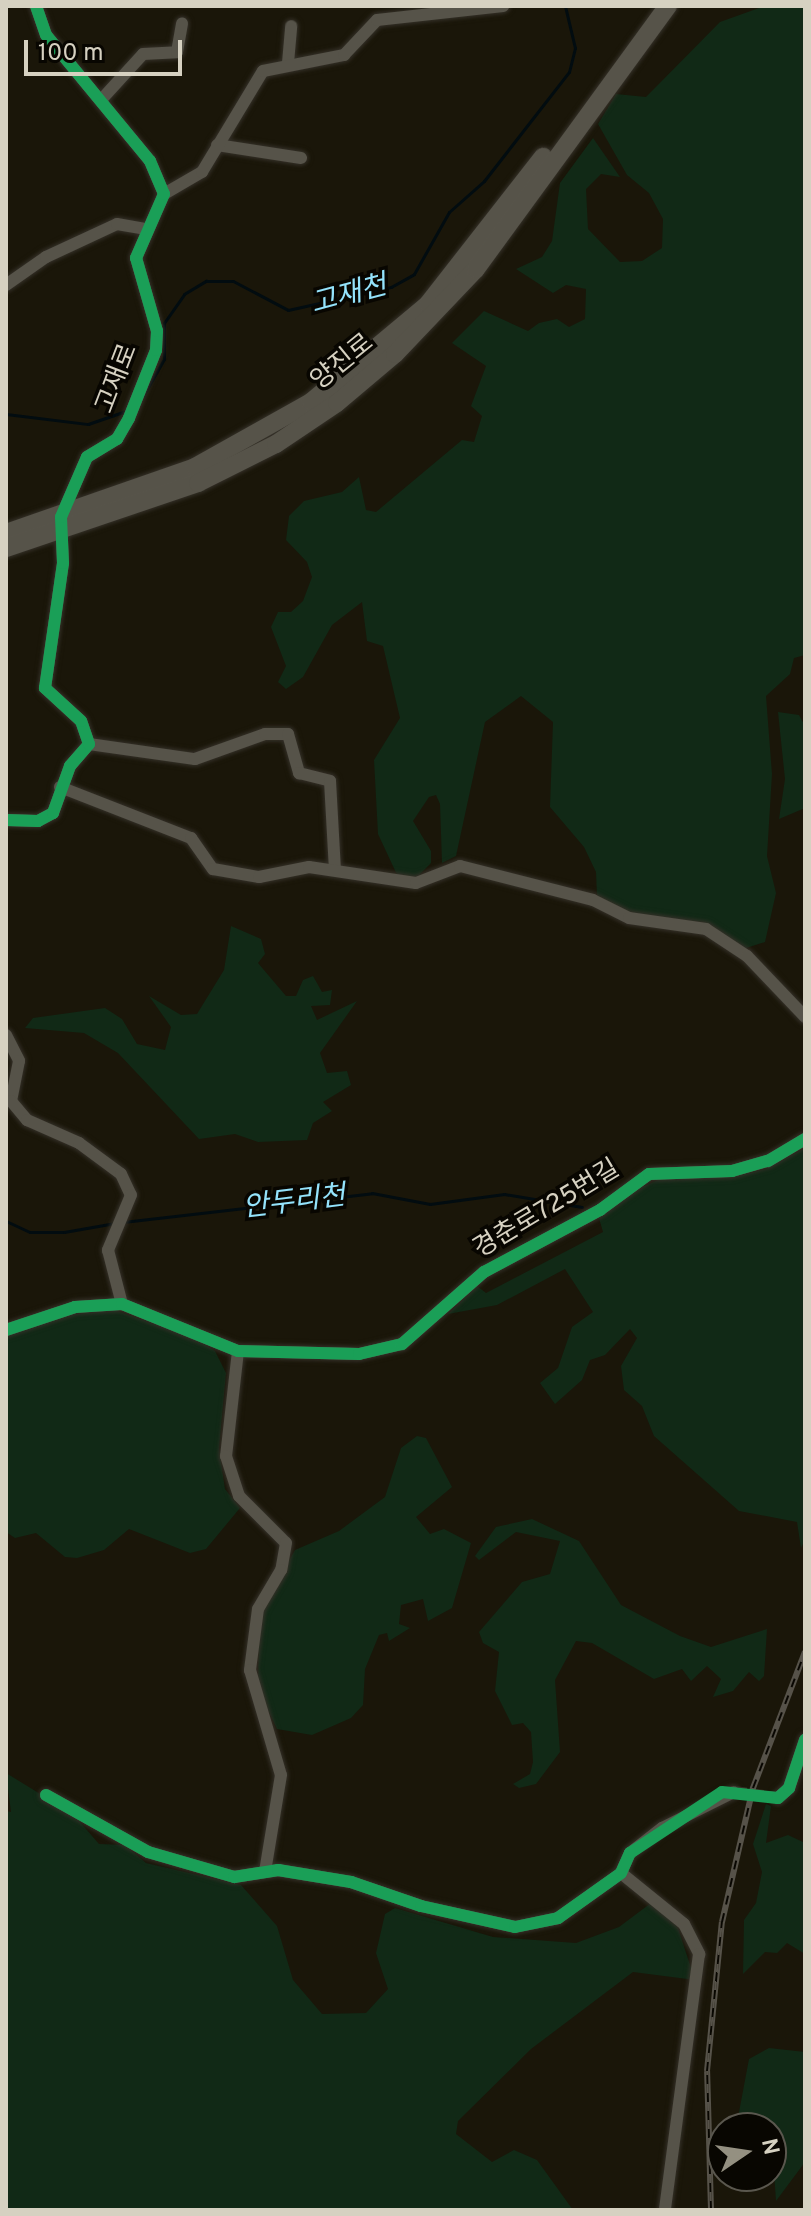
<!DOCTYPE html>
<html>
<head>
<meta charset="utf-8">
<style>
  body { margin:0 }
  #map { position:relative; width:811px; height:2216px; overflow:hidden; background:#1a1609; font-family:Overpass,"Noto Sans KR",sans-serif }
  div>[style] { position:absolute }
  [style*='--x'] { left:calc(var(--x)*1px); top:calc(var(--y)*1px); width:calc(var(--w)*1px); rotate:calc(var(--a)*1deg) }
  .green>* { inset:0; background:#112916 }
  .stream>* { height:3px; margin:-1.5px; padding:0 1.5px; transform-origin:1.5px; border-radius:1.5px; background:#020c10 }
  .street-tunnel>* { height:12px; margin-top:-6px; transform-origin:0; background:repeating-linear-gradient(90deg,#363225 0 12px,transparent 0 18px) }
  .roads { filter:drop-shadow(0 0 2px #343028) drop-shadow(0 0 2px #343028) }
  .street>* { height:12px; margin:-6px; padding:0 6px; transform-origin:6px; border-radius:6px; background:#565349 }
  .secondary>* { height:18px; margin:-9px; padding:0 9px; transform-origin:9px; border-radius:9px; background:#565349 }
  .rail>* { height:6px; margin-top:-3px; transform-origin:0; background:repeating-linear-gradient(90deg,#080601 0 9px,#565249 0 18px); box-sizing:border-box; border-block:2px solid #565249 }
  .cycleway>* { height:12px; margin:-6px; padding:0 6px; transform-origin:6px; border-radius:6px; background:#1a9f57 }
  span { translate:-50% -50%; white-space:nowrap; text-align:center; line-height:1.15; -webkit-text-stroke:7px #080601; paint-order:stroke }
  .street-label { font-size:26px; color:#d6d1c1 }
  .water-label { font-size:28px; color:#94e3fc; font-style:italic }
  .frame { position:absolute; inset:0; border:8px solid #d6d1c1; pointer-events:none }
  .north { position:absolute; left:707px; top:2112px; width:80px; height:80px; box-sizing:border-box; background:#080601; border:2px solid #5a574e; border-radius:50%; rotate:77deg; font-size:22px; font-weight:700; line-height:32px; text-align:center; color:#d6d1c1 }
  .north::after { content:''; display:block; margin:auto; width:28px; height:36px; background:#949081; clip-path:polygon(50% 0,100% 100%,50% 72%,0 100%) }
  .scale { position:absolute; left:24px; top:40px; width:158px; height:36px; box-sizing:border-box; border:4px solid #d6d1c1; border-top:0; padding-left:10px; font-size:24px; line-height:28px; white-space:nowrap; color:#d6d1c1; -webkit-text-stroke:6px #080601; paint-order:stroke }
</style>
</head>
<body>
<div id="map">
  <div class="green">
    <div style="clip-path:polygon(805px 6px,805px 655px,794px 658px,790px 674px,766px 696px,772px 774px,767px 856px,776px 893px,765px 942px,743px 949px,703px 922px,635px 917px,597px 897px,596px 872px,584px 847px,550px 807px,553px 722px,521px 696px,485px 722px,456px 856px,442px 863px,440px 804px,436px 795px,429px 797px,413px 821px,431px 851px,431px 863px,416px 878px,399px 879px,378px 834px,374px 760px,400px 718px,383px 646px,367px 641px,362px 602px,332px 625px,303px 677px,286px 689px,278px 682px,286px 666px,271px 627px,278px 612px,291px 612px,303px 601px,312px 577px,307px 562px,286px 540px,289px 516px,304px 501px,342px 492px,359px 477px,366px 510px,376px 512px,462px 440px,474px 442px,482px 416px,471px 406px,486px 366px,452px 343px,484px 311px,528px 331px,539px 323px,557px 319px,569px 327px,585px 319px,586px 289px,566px 285px,553px 293px,516px 269px,542px 257px,552px 241px,560px 183px,593px 138px,620px 177px,601px 174px,586px 189px,588px 229px,620px 262px,642px 261px,662px 248px,663px 219px,649px 193px,627px 175px,598px 124px,616px 94px,646px 97px,720px 22px,759px 8px)"></div>
    <div style="clip-path:polygon(778px 712px,799px 715px,805px 726px,805px 808px,779px 819px,785px 779px)"></div>
    <div style="clip-path:polygon(231px 926px,261px 939px,265px 954px,258px 963px,286px 996px,296px 996px,303px 980px,313px 976px,322px 992px,332px 990px,330px 1005px,311px 1006px,317px 1020px,357px 1001px,320px 1053px,327px 1073px,347px 1071px,351px 1085px,323px 1102px,332px 1111px,313px 1123px,307px 1140px,258px 1142px,235px 1134px,199px 1139px,118px 1053px,84px 1033px,25px 1028px,33px 1018px,105px 1008px,122px 1019px,137px 1044px,165px 1050px,171px 1027px,149px 996px,181px 1015px,197px 1014px,224px 970px)"></div>
    <div style="clip-path:polygon(805px 1148px,805px 1540px,801px 1548px,797px 1522px,739px 1511px,654px 1436px,642px 1406px,624px 1390px,621px 1366px,637px 1338px,630px 1329px,605px 1355px,590px 1360px,582px 1380px,555px 1404px,540px 1383px,558px 1368px,572px 1327px,593px 1312px,565px 1269px,497px 1305px,448px 1314px,477px 1286px,486px 1293px,603px 1232px,599px 1218px,642px 1187px,665px 1177px,733px 1177px,766px 1169px)"></div>
    <div style="clip-path:polygon(114px 1310px,197px 1339px,215px 1351px,226px 1373px,219px 1449px,225px 1489px,240px 1508px,206px 1549px,190px 1553px,129px 1529px,104px 1550px,77px 1558px,65px 1557px,36px 1533px,15px 1538px,6px 1532px,6px 1334px,68px 1315px)"></div>
    <div style="clip-path:polygon(417px 1436px,426px 1438px,452px 1487px,416px 1517px,430px 1534px,444px 1529px,471px 1543px,452px 1608px,428px 1621px,423px 1599px,401px 1605px,399px 1624px,410px 1628px,389px 1641px,387px 1633px,379px 1635px,365px 1669px,363px 1705px,351px 1718px,312px 1735px,277px 1729px,258px 1689px,259px 1614px,295px 1550px,339px 1531px,385px 1497px,401px 1448px)"></div>
    <div style="clip-path:polygon(532px 1519px,579px 1541px,621px 1605px,680px 1636px,711px 1647px,767px 1629px,764px 1676px,759px 1681px,749px 1672px,733px 1691px,713px 1697px,721px 1679px,707px 1666px,691px 1681px,682px 1669px,654px 1679px,592px 1643px,576px 1641px,555px 1680px,560px 1752px,536px 1784px,519px 1788px,513px 1784px,530px 1774px,533px 1762px,531px 1732px,523px 1723px,512px 1725px,495px 1691px,499px 1652px,483px 1643px,479px 1632px,522px 1582px,550px 1574px,560px 1541px,516px 1532px,479px 1560px,475px 1556px,496px 1527px)"></div>
    <div style="clip-path:polygon(6px 1773px,73px 1814px,99px 1844px,125px 1845px,146px 1863px,241px 1885px,277px 1926px,293px 1980px,322px 2014px,366px 2013px,388px 1989px,376px 1953px,385px 1914px,395px 1908px,493px 1937px,576px 1943px,619px 1927px,651px 1903px,676px 1922px,695px 1980px,633px 1972px,531px 2049px,458px 2121px,456px 2134px,492px 2162px,514px 2150px,537px 2160px,573px 2210px,6px 2210px,6px 1811px,11px 1812px)"></div>
    <div style="clip-path:polygon(766px 1804px,771px 1806px,766px 1843px,788px 1835px,805px 1843px,805px 1954px,787px 1943px,777px 1953px,765px 1952px,743px 1974px,744px 1920px,756px 1903px,762px 1872px,753px 1844px)"></div>
    <div style="clip-path:polygon(769px 2048px,805px 2052px,805px 2162px,776px 2201px,771px 2128px,736px 2128px,749px 2059px)"></div>
  </div>
  <div class="stream">
    <div style="--x:139;--y:403;--w:51;--a:-60.4"></div>
    <div style="--x:164;--y:359;--w:36;--a:-90"></div>
    <div style="--x:164;--y:323;--w:35;--a:-55"></div>
    <div style="--x:184;--y:294;--w:26;--a:-31"></div>
    <div style="--x:206;--y:281;--w:27;--a:0"></div>
    <div style="--x:233;--y:281;--w:62;--a:27.8"></div>
    <div style="--x:288;--y:310;--w:106;--a:-12.6"></div>
    <div style="--x:391;--y:287;--w:26;--a:-29"></div>
    <div style="--x:414;--y:274;--w:71;--a:-60.6"></div>
    <div style="--x:449;--y:212;--w:47;--a:-41.5"></div>
    <div style="--x:484;--y:181;--w:138;--a:-52.1"></div>
    <div style="--x:569;--y:72;--w:25;--a:-76"></div>
    <div style="--x:575;--y:48;--w:43;--a:-103.4"></div>
    <div style="--x:6;--y:414;--w:83;--a:7"></div>
    <div style="--x:88;--y:424;--w:40;--a:-18.9"></div>
    <div style="--x:6;--y:1221;--w:26;--a:25"></div>
    <div style="--x:30;--y:1232;--w:34;--a:0"></div>
    <div style="--x:64;--y:1232;--w:52;--a:-10"></div>
    <div style="--x:123;--y:1222;--w:251;--a:-6.6"></div>
    <div style="--x:372;--y:1193;--w:59;--a:10.7"></div>
    <div style="--x:430;--y:1204;--w:75;--a:-7.7"></div>
    <div style="--x:504;--y:1194;--w:79;--a:9.5"></div>
  </div>
  <div class="street-tunnel">
    <div style="--x:734;--y:1792;--w:44;--a:7.8"></div>
  </div>
  <div class="roads">
    <div class="street">
      <div style="--x:288;--y:63;--w:37;--a:-85"></div>
      <div style="--x:101;--y:100;--w:62;--a:-47.6"></div>
      <div style="--x:143;--y:54;--w:34;--a:-3"></div>
      <div style="--x:177;--y:52;--w:29;--a:-80"></div>
      <div style="--x:217;--y:145;--w:85;--a:8.8"></div>
      <div style="--x:164;--y:194;--w:44;--a:-30.1"></div>
      <div style="--x:202;--y:172;--w:118;--a:-58.9"></div>
      <div style="--x:263;--y:71;--w:83;--a:-11.2"></div>
      <div style="--x:344;--y:55;--w:48;--a:-46.7"></div>
      <div style="--x:377;--y:20;--w:127;--a:-6.3"></div>
      <div style="--x:6;--y:285;--w:49;--a:-35"></div>
      <div style="--x:46;--y:257;--w:78;--a:-24.9"></div>
      <div style="--x:117;--y:224;--w:27;--a:10"></div>
      <div style="--x:89;--y:744;--w:107;--a:8.1"></div>
      <div style="--x:195;--y:759;--w:74;--a:-19.7"></div>
      <div style="--x:265;--y:734;--w:23;--a:0"></div>
      <div style="--x:288;--y:734;--w:41;--a:74.2"></div>
      <div style="--x:299;--y:773;--w:32;--a:14"></div>
      <div style="--x:330;--y:781;--w:89;--a:86.8"></div>
      <div style="--x:60;--y:787;--w:141;--a:21.3"></div>
      <div style="--x:191;--y:838;--w:38;--a:55"></div>
      <div style="--x:213;--y:869;--w:47;--a:9.9"></div>
      <div style="--x:259;--y:877;--w:51;--a:-11.3"></div>
      <div style="--x:309;--y:867;--w:108;--a:8.5"></div>
      <div style="--x:416;--y:883;--w:47;--a:-21.1"></div>
      <div style="--x:460;--y:866;--w:137;--a:14.3"></div>
      <div style="--x:593;--y:900;--w:40;--a:26.6"></div>
      <div style="--x:629;--y:918;--w:78;--a:8.1"></div>
      <div style="--x:706;--y:929;--w:49;--a:33.4"></div>
      <div style="--x:747;--y:956;--w:84;--a:46.4"></div>
      <div style="--x:6;--y:820;--w:32;--a:2"></div>
      <div style="--x:38;--y:821;--w:17;--a:-28"></div>
      <div style="--x:53;--y:813;--w:50;--a:-70.1"></div>
      <div style="--x:70;--y:766;--w:29;--a:-49"></div>
      <div style="--x:89;--y:744;--w:24;--a:-109"></div>
      <div style="--x:81;--y:721;--w:49;--a:-137.5"></div>
      <div style="--x:45;--y:688;--w:126;--a:-81.8"></div>
      <div style="--x:63;--y:563;--w:46;--a:-92.5"></div>
      <div style="--x:61;--y:517;--w:65;--a:-66.6"></div>
      <div style="--x:87;--y:457;--w:35;--a:-31"></div>
      <div style="--x:117;--y:439;--w:24;--a:-60"></div>
      <div style="--x:129;--y:418;--w:73;--a:-68.3"></div>
      <div style="--x:156;--y:350;--w:19;--a:-87"></div>
      <div style="--x:157;--y:331;--w:76;--a:-106"></div>
      <div style="--x:136;--y:258;--w:70;--a:-66.4"></div>
      <div style="--x:164;--y:194;--w:36;--a:-113"></div>
      <div style="--x:150;--y:161;--w:163;--a:-129.5"></div>
      <div style="--x:46;--y:35;--w:31;--a:-109"></div>
      <div style="--x:6;--y:1035;--w:29;--a:63"></div>
      <div style="--x:19;--y:1061;--w:41;--a:101.3"></div>
      <div style="--x:11;--y:1101;--w:25;--a:50"></div>
      <div style="--x:27;--y:1120;--w:57;--a:23.9"></div>
      <div style="--x:79;--y:1143;--w:52;--a:36.4"></div>
      <div style="--x:121;--y:1174;--w:23;--a:65"></div>
      <div style="--x:131;--y:1195;--w:60;--a:112.7"></div>
      <div style="--x:108;--y:1250;--w:56;--a:75.5"></div>
      <div style="--x:6;--y:1330;--w:73;--a:-18.4"></div>
      <div style="--x:75;--y:1307;--w:47;--a:-3.7"></div>
      <div style="--x:122;--y:1304;--w:125;--a:22.1"></div>
      <div style="--x:238;--y:1351;--w:121;--a:1.4"></div>
      <div style="--x:359;--y:1354;--w:44;--a:-13.1"></div>
      <div style="--x:402;--y:1344;--w:109;--a:-41.3"></div>
      <div style="--x:484;--y:1272;--w:132;--a:-28.1"></div>
      <div style="--x:600;--y:1210;--w:61;--a:-36.3"></div>
      <div style="--x:649;--y:1174;--w:83;--a:-2.1"></div>
      <div style="--x:732;--y:1171;--w:37;--a:-16"></div>
      <div style="--x:768;--y:1161;--w:43;--a:-30.7"></div>
      <div style="--x:238;--y:1351;--w:106;--a:96.5"></div>
      <div style="--x:226;--y:1456;--w:42;--a:72"></div>
      <div style="--x:239;--y:1496;--w:66;--a:45"></div>
      <div style="--x:286;--y:1543;--w:27;--a:100"></div>
      <div style="--x:281;--y:1570;--w:45;--a:120.5"></div>
      <div style="--x:258;--y:1609;--w:62;--a:97.5"></div>
      <div style="--x:250;--y:1670;--w:109;--a:73.6"></div>
      <div style="--x:281;--y:1775;--w:98;--a:99.4"></div>
      <div style="--x:46;--y:1795;--w:117;--a:29.2"></div>
      <div style="--x:148;--y:1852;--w:90;--a:16.2"></div>
      <div style="--x:234;--y:1877;--w:45;--a:-9"></div>
      <div style="--x:278;--y:1870;--w:74;--a:9.3"></div>
      <div style="--x:351;--y:1882;--w:74;--a:18.9"></div>
      <div style="--x:421;--y:1906;--w:96;--a:12.6"></div>
      <div style="--x:515;--y:1927;--w:44;--a:-11.8"></div>
      <div style="--x:558;--y:1918;--w:77;--a:-35.5"></div>
      <div style="--x:621;--y:1873;--w:22;--a:-66"></div>
      <div style="--x:630;--y:1853;--w:41;--a:-38"></div>
      <div style="--x:662;--y:1828;--w:80;--a:-26.6"></div>
      <div style="--x:778;--y:1798;--w:15;--a:-42"></div>
      <div style="--x:789;--y:1788;--w:51;--a:-71.6"></div>
      <div style="--x:621;--y:1873;--w:81;--a:39"></div>
      <div style="--x:684;--y:1924;--w:34;--a:63"></div>
      <div style="--x:699;--y:1954;--w:258;--a:97.6"></div>
    </div>
    <div class="secondary">
      <div style="--x:6;--y:533;--w:200;--a:-19.2"></div>
      <div style="--x:195;--y:467;--w:133;--a:-29.3"></div>
      <div style="--x:311;--y:402;--w:153;--a:-39.9"></div>
      <div style="--x:428;--y:304;--w:187;--a:-52"></div>
      <div style="--x:6;--y:548;--w:203;--a:-18.7"></div>
      <div style="--x:198;--y:483;--w:87;--a:-26.6"></div>
      <div style="--x:276;--y:444;--w:73;--a:-33.9"></div>
      <div style="--x:337;--y:403;--w:76;--a:-40.2"></div>
      <div style="--x:395;--y:354;--w:117;--a:-46.4"></div>
      <div style="--x:476;--y:269;--w:326;--a:-53.9"></div>
    </div>
  </div>
  <div class="rail">
    <div style="--x:711;--y:2210;--w:139;--a:-91.6"></div>
    <div style="--x:707;--y:2071;--w:150;--a:-84.3"></div>
    <div style="--x:722;--y:1922;--w:138;--a:-77"></div>
    <div style="--x:753;--y:1788;--w:146;--a:-69.1"></div>
  </div>
  <div class="cycleway">
    <div style="--x:6;--y:820;--w:32;--a:2"></div>
    <div style="--x:38;--y:821;--w:17;--a:-28"></div>
    <div style="--x:53;--y:813;--w:50;--a:-70.1"></div>
    <div style="--x:70;--y:766;--w:29;--a:-49"></div>
    <div style="--x:89;--y:744;--w:24;--a:-109"></div>
    <div style="--x:81;--y:721;--w:49;--a:-137.5"></div>
    <div style="--x:45;--y:688;--w:126;--a:-81.8"></div>
    <div style="--x:63;--y:563;--w:46;--a:-92.5"></div>
    <div style="--x:61;--y:517;--w:65;--a:-66.6"></div>
    <div style="--x:87;--y:457;--w:35;--a:-31"></div>
    <div style="--x:117;--y:439;--w:24;--a:-60"></div>
    <div style="--x:129;--y:418;--w:73;--a:-68.3"></div>
    <div style="--x:156;--y:350;--w:19;--a:-87"></div>
    <div style="--x:157;--y:331;--w:76;--a:-106"></div>
    <div style="--x:136;--y:258;--w:70;--a:-66.4"></div>
    <div style="--x:164;--y:194;--w:36;--a:-113"></div>
    <div style="--x:150;--y:161;--w:163;--a:-129.5"></div>
    <div style="--x:46;--y:35;--w:31;--a:-109"></div>
    <div style="--x:6;--y:1330;--w:73;--a:-18.4"></div>
    <div style="--x:75;--y:1307;--w:47;--a:-3.7"></div>
    <div style="--x:122;--y:1304;--w:125;--a:22.1"></div>
    <div style="--x:238;--y:1351;--w:121;--a:1.4"></div>
    <div style="--x:359;--y:1354;--w:44;--a:-13.1"></div>
    <div style="--x:402;--y:1344;--w:109;--a:-41.3"></div>
    <div style="--x:484;--y:1272;--w:132;--a:-28.1"></div>
    <div style="--x:600;--y:1210;--w:61;--a:-36.3"></div>
    <div style="--x:649;--y:1174;--w:83;--a:-2.1"></div>
    <div style="--x:732;--y:1171;--w:37;--a:-16"></div>
    <div style="--x:768;--y:1161;--w:43;--a:-30.7"></div>
    <div style="--x:46;--y:1795;--w:117;--a:29.2"></div>
    <div style="--x:148;--y:1852;--w:90;--a:16.2"></div>
    <div style="--x:234;--y:1877;--w:45;--a:-9"></div>
    <div style="--x:278;--y:1870;--w:74;--a:9.3"></div>
    <div style="--x:351;--y:1882;--w:74;--a:18.9"></div>
    <div style="--x:421;--y:1906;--w:96;--a:12.6"></div>
    <div style="--x:515;--y:1927;--w:44;--a:-11.8"></div>
    <div style="--x:558;--y:1918;--w:77;--a:-35.5"></div>
    <div style="--x:621;--y:1873;--w:22;--a:-66"></div>
    <div style="--x:630;--y:1853;--w:110;--a:-33.5"></div>
    <div style="--x:722;--y:1792;--w:56;--a:6.1"></div>
    <div style="--x:778;--y:1798;--w:15;--a:-42"></div>
    <div style="--x:789;--y:1788;--w:51;--a:-71.6"></div>
  </div>
  <div class="street-label">
    <span style="left:343px;top:363px;rotate:-39deg">양진로</span>
    <span style="left:118px;top:379px;rotate:-69deg">고재로</span>
    <span style="left:547px;top:1210px;rotate:-31deg">경춘로725번길</span>
  </div>
  <div class="water-label">
    <span style="left:349px;top:296px;rotate:-15deg">고재천</span>
    <span style="left:294px;top:1203px;rotate:-7deg">안두리천</span>
  </div>
  <div class="frame"></div>
  <div class="north">N</div>
  <div class="scale">100 m</div>
</div>
</body>
</html>
